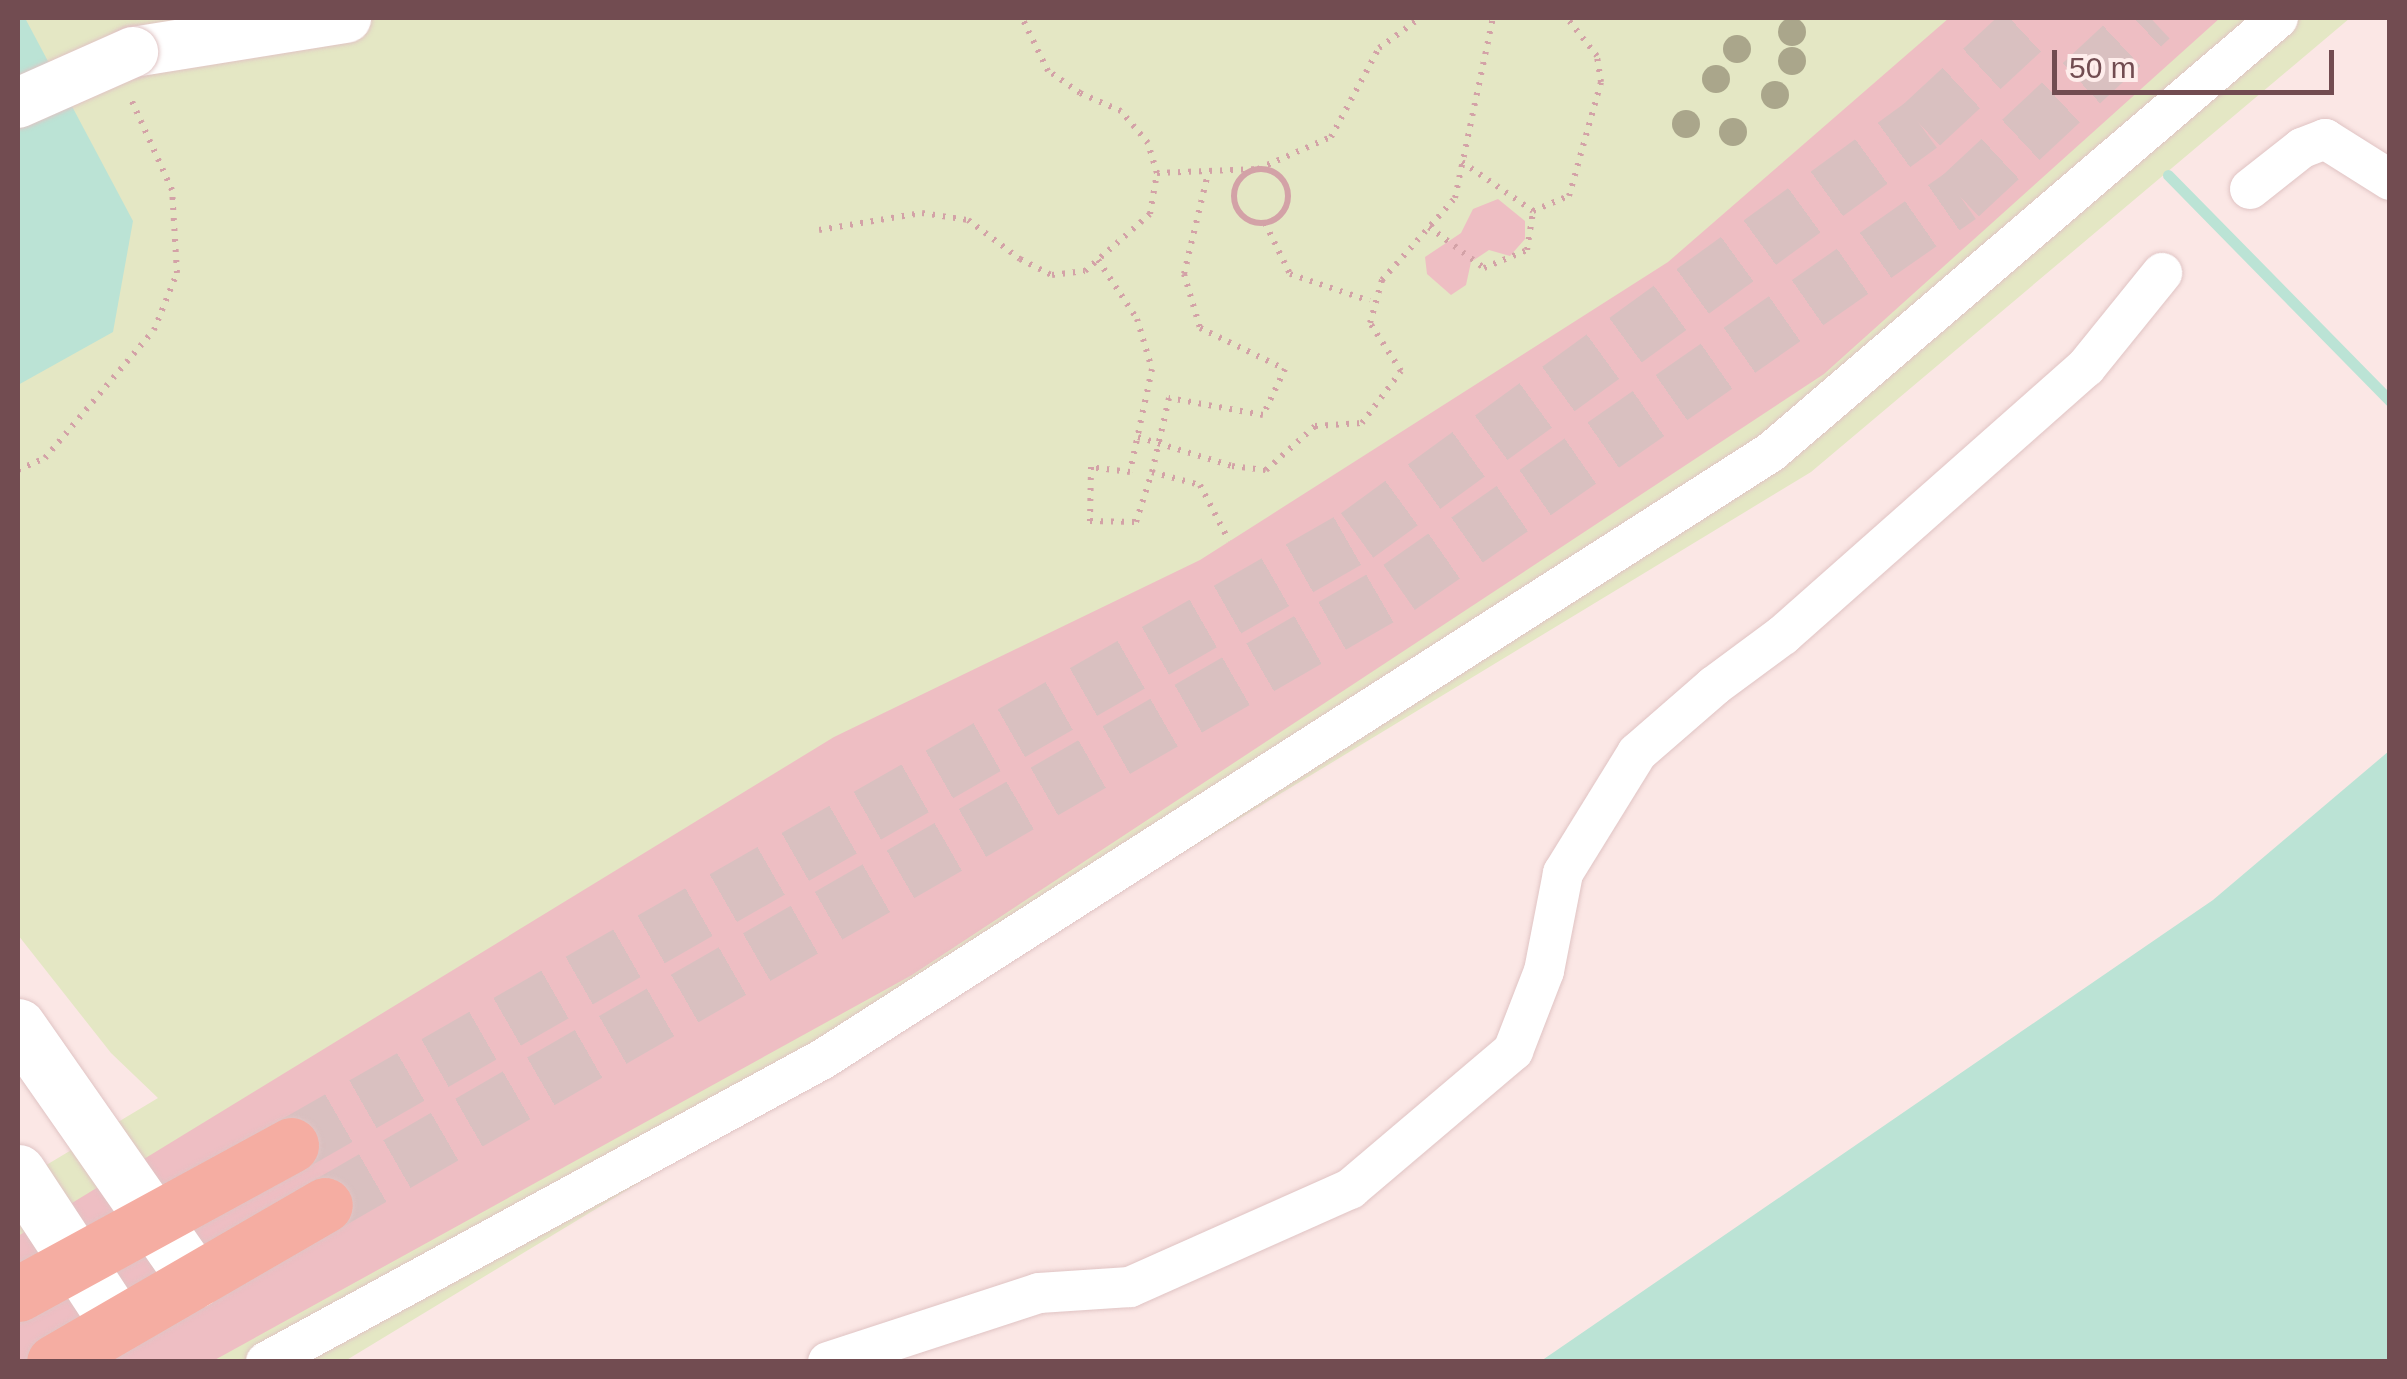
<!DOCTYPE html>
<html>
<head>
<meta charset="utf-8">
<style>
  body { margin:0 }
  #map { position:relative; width:2407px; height:1379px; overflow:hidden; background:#fbe7e5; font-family:Helvetica,sans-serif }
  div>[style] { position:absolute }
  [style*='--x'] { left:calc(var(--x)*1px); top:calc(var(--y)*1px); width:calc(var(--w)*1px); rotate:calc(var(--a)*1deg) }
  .green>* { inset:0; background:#e4e7c4 }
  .water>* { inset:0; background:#bbe3d5 }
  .stream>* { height:11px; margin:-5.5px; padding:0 5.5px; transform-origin:5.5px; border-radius:5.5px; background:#bbe3d5 }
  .building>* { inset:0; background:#eebec3 }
  .primary-tunnel>* { height:55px; margin-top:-27.5px; transform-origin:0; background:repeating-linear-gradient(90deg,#d9c0c0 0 55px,transparent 0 83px) }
  .path>* { height:6px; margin-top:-3px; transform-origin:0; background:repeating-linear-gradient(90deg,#d3a2a7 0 2.5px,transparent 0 10.5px) }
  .path>.ring { margin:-3px; padding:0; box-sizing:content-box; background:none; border:6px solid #d3a2a7; border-radius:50% }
  .roads { filter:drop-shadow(0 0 2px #e0c4c4) drop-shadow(0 0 2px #e0c4c4) }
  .minor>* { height:40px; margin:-20px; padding:0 20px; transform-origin:20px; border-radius:20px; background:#fff }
  .tertiary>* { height:50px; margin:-25px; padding:0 25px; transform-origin:25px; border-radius:25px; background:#fff }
  .secondary>* { height:55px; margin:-27.5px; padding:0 27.5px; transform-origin:27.5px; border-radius:27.5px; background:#fff }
  .primary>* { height:55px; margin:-27.5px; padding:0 27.5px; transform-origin:27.5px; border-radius:27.5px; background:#f5ada2 }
  .path-bridge>* { height:6px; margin-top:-3px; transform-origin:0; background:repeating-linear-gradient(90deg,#d3a2a7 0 2.5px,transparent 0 10.5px) }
  .bridges { filter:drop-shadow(0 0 2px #e0c4c4) drop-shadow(0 0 2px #e0c4c4) }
  .tertiary-bridge>* { height:50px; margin:-25px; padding:0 25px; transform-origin:25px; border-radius:25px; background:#fff }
  .trees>* { width:28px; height:28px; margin:-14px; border-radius:50%; background:#aaa68b }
  span { translate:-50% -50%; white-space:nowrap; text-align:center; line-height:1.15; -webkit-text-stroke:8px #feedeb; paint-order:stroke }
  .frame { position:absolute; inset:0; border:20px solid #724c51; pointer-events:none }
  .scale { position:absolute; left:2052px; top:50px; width:282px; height:45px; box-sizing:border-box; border:5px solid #724c51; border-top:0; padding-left:12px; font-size:30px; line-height:35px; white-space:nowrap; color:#724c51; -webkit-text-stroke:8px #feedeb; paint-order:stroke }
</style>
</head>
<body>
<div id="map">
  <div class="green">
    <div style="clip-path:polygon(18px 18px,2350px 18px,1811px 472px,345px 1361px,18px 1361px,18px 1182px,158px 1098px,111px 1053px,18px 935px)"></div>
  </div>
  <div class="water">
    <div style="clip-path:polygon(18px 18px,25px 18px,133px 221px,113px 332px,18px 385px)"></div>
    <div style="clip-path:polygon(2389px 751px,2389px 1361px,1541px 1361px,2213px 900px)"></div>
  </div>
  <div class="stream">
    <div style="--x:2168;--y:175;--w:317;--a:45.5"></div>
  </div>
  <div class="building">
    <div style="clip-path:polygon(1949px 18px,2220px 18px,1824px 374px,912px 975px,211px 1362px,18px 1362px,18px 1236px,834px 737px,1200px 560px,1668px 262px)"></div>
    <div style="clip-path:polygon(1498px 199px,1525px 221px,1525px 239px,1510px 256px,1489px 250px,1471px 262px,1466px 285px,1451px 295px,1427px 274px,1425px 257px,1461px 233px,1473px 209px)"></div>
  </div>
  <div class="primary-tunnel">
    <div style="--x:291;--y:1145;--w:1228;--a:-29.78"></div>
    <div style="--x:1357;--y:535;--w:697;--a:-36.02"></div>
    <div style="--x:1921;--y:125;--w:157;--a:-42.9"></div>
    <div style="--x:325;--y:1205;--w:1239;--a:-29.92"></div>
    <div style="--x:1399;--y:587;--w:684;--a:-34.88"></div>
    <div style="--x:1960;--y:196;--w:261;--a:-43"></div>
  </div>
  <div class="path">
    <div style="--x:1462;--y:162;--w:86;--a:34.6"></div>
    <div style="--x:1533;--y:211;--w:39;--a:-23"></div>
    <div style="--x:1569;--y:196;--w:118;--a:-74.3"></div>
    <div style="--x:1601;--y:82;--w:26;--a:-99"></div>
    <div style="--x:1597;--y:56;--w:48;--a:-128.3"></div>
    <div class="ring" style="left:1234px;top:169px;width:48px;height:48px"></div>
    <div style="--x:1157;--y:173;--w:101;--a:-2.3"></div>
    <div style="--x:1258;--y:169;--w:80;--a:-23.7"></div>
    <div style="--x:1331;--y:137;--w:101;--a:-61.7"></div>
    <div style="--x:1379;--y:48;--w:51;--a:-36.2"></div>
    <div style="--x:1265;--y:223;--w:57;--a:63.9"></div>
    <div style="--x:1290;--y:274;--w:84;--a:18.6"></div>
    <div style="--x:1429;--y:227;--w:69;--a:36.7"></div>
    <div style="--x:1484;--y:268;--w:47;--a:-22.7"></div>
    <div style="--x:1527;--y:250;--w:39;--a:-81"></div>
    <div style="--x:819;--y:230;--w:104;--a:-9.4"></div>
    <div style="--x:922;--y:213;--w:47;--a:8.7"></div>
    <div style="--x:968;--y:220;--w:65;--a:36.9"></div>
    <div style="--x:1020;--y:259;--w:36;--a:27"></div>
    <div style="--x:1052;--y:275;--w:33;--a:-7"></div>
    <div style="--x:1085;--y:271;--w:86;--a:-41.2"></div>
    <div style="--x:1150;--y:214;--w:42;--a:-80.3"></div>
    <div style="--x:1157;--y:173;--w:31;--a:-107"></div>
    <div style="--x:1148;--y:143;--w:42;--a:-130.2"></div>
    <div style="--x:1121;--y:111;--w:45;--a:-156.3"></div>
    <div style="--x:1080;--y:93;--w:39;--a:-145"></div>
    <div style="--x:1048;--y:71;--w:59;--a:-116.1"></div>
    <div style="--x:1098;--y:260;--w:71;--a:56.5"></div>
    <div style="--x:1137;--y:319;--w:52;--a:73.3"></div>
    <div style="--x:1152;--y:369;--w:105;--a:102.1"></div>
    <div style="--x:1130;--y:472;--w:39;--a:-173"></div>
    <div style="--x:1091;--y:467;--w:54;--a:91.1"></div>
    <div style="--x:1090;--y:521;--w:46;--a:1.2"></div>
    <div style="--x:1136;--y:522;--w:52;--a:-72.3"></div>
    <div style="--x:1184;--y:274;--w:104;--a:-76.6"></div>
    <div style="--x:1138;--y:437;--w:98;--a:17.1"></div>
    <div style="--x:1232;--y:466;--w:34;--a:7"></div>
    <div style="--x:1266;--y:470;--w:66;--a:-41.9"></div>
    <div style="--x:1315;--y:426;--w:47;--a:-3.7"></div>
    <div style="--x:1362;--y:423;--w:65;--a:-53.1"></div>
    <div style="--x:1401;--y:371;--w:57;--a:-122.9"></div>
    <div style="--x:1370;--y:323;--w:45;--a:-74.4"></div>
    <div style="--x:1382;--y:280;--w:110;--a:-48.3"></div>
    <div style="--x:1455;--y:198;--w:184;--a:-78.1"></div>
    <div style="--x:18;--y:470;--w:30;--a:-24"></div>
    <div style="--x:45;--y:458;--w:168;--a:-49.6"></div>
    <div style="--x:154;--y:330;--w:61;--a:-68"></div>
    <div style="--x:177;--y:273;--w:83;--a:-93.4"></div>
    <div style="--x:172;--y:190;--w:100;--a:-114.3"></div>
  </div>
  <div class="roads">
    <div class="minor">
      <div style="--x:2250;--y:189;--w:66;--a:-38.3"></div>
      <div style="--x:2302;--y:148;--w:25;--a:-21"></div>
      <div style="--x:2325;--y:139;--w:77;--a:32.2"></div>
      <div style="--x:266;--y:1362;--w:634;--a:-28.55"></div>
      <div style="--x:823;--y:1059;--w:1126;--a:-32.63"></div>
      <div style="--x:1771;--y:452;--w:667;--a:-40.56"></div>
      <div style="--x:828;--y:1362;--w:222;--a:-18.1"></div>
      <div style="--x:1039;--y:1293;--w:91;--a:-3.8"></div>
      <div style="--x:1130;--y:1287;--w:241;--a:-24"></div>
      <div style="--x:1350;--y:1189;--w:214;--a:-40.3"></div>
      <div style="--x:1513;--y:1051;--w:86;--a:-68.8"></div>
      <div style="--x:1544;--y:971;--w:100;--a:-79"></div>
      <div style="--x:1563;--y:873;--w:141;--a:-58.3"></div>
      <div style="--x:1637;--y:753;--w:102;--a:-41"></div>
      <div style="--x:1714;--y:686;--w:86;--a:-36.5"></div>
      <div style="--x:1783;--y:635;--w:405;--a:-41.5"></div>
      <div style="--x:2086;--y:367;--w:121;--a:-51"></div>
    </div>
    <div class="tertiary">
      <div style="--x:133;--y:52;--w:216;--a:-9.1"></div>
    </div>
    <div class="secondary">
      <div style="--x:18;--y:1026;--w:310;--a:55.1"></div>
      <div style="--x:18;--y:1172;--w:182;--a:56.7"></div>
    </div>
    <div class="primary">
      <div style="--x:18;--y:1294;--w:311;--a:-28.6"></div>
      <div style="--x:54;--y:1362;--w:313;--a:-30.1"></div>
    </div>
  </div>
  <div class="path-bridge">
    <div style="--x:1184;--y:274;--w:56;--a:73.5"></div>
    <div style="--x:1200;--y:328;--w:94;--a:25.8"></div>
    <div style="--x:1285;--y:369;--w:51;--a:115.6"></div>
    <div style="--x:1263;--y:415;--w:96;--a:-169.7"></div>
    <div style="--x:1169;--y:398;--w:76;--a:102.9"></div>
    <div style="--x:1152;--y:472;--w:50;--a:15.2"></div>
    <div style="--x:1200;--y:485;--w:63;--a:62.6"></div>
  </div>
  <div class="bridges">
    <div class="tertiary-bridge">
      <div style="--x:18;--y:103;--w:126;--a:-23.9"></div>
    </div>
  </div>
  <div class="trees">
    <div style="left:1792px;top:32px"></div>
    <div style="left:1737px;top:49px"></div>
    <div style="left:1792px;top:61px"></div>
    <div style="left:1716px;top:79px"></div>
    <div style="left:1775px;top:95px"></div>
    <div style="left:1686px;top:124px"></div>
    <div style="left:1733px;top:132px"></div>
  </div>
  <div class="frame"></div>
  <div class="scale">50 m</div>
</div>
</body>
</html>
